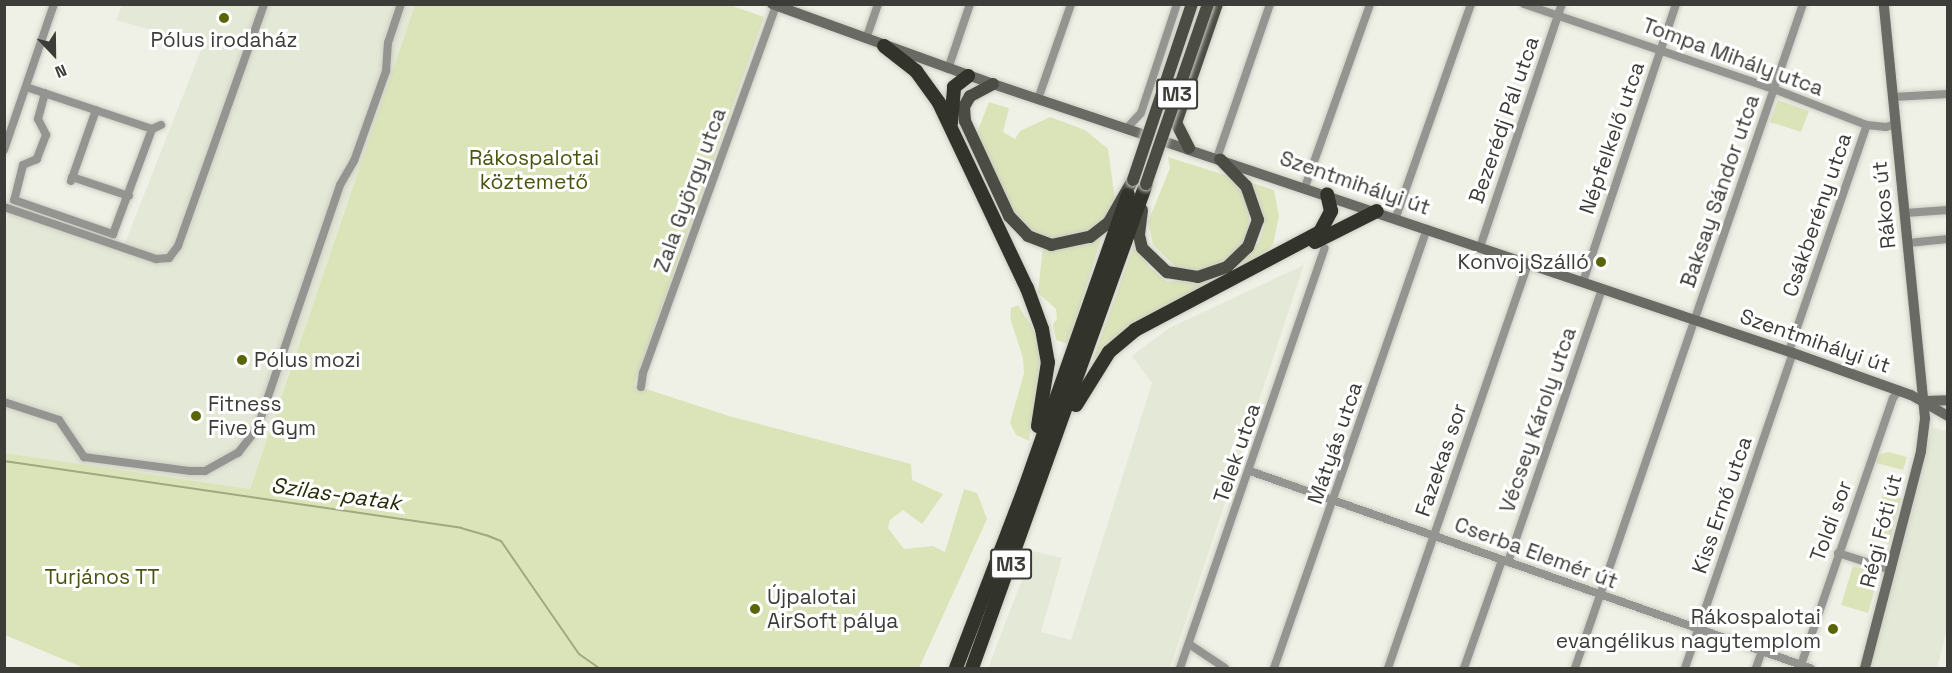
<!DOCTYPE html>
<html>
<head>
<meta charset="utf-8">
<style>
  body { margin:0 }
  #map { position:relative; width:1952px; height:673px; overflow:hidden; background:#eff1e6; font-family:"Space Grotesk",sans-serif }
  div>[style] { position:absolute }
  [style*='--x'] { left:calc(var(--x)*1px); top:calc(var(--y)*1px); width:calc(var(--w)*1px); rotate:calc(var(--a)*1deg) }
  .built>* { inset:0; background:#e4e8d6 }
  .green>* { inset:0; background:#dbe4b9 }
  .stream>* { height:2px; margin:-1px; padding:0 1px; transform-origin:1px; border-radius:1px; background:#a0a97d }
  .roads { filter:drop-shadow(0 0 2px #cbcdc3) drop-shadow(0 0 2px #cbcdc3) }
  .street>* { height:8px; margin:-4px; padding:0 4px; transform-origin:4px; border-radius:4px; background:#949591 }
  .secondary>* { height:10px; margin:-5px; padding:0 5px; transform-origin:5px; border-radius:5px; background:#696a64 }
  .primary>* { height:12px; margin:-6px; padding:0 6px; transform-origin:6px; border-radius:6px; background:#4b4d45 }
  .highway>* { height:14px; margin:-7px; padding:0 7px; transform-origin:7px; border-radius:7px; background:#32342b }
  .bridges { filter:drop-shadow(0 0 2px #cbcdc3) drop-shadow(0 0 2px #cbcdc3) }
  .primary-bridge>* { height:12px; margin:-6px; padding:0 6px; transform-origin:6px; border-radius:6px; background:#4b4d45 }
  .dots>* { width:16px; height:16px; translate:-50% -50%; box-sizing:border-box; border:3px solid #fff; border-radius:50% }
  span { translate:-50% -50%; white-space:nowrap; text-align:center; line-height:1.15; -webkit-text-stroke:6px #fff; paint-order:stroke }
  .shield-label span { padding:2px 4px; background:#fff; border:2px solid; border-radius:4px; -webkit-text-stroke-width:0 }
  .shield-label { font-size:20px; color:#3c3d39; font-weight:700 }
  .poi-label { font-size:21px; color:#3c3d39 }
  .right { translate:-100% -50%; text-align:right }
  .left { translate:0 -50%; text-align:left }
  .street-label { font-size:21px; color:#3c3d39 }
  .park-label { font-size:21px; color:#4b540c }
  .water-label { font-size:22px; color:#272c09; font-style:italic }
  .frame { position:absolute; inset:0; border:6px solid #3c3d39; pointer-events:none }
  .north { position:absolute; left:24px; top:24px; width:60px; height:60px; -webkit-text-stroke:4px #fff; paint-order:stroke; rotate:158deg; font-size:16px; font-weight:700; line-height:24px; text-align:center; color:#3c3d39 }
  .north::after { content:''; display:block; margin:auto; width:21px; height:27px; background:#3c3d39; clip-path:polygon(50% 0,100% 100%,50% 72%,0 100%) }
</style>
</head>
<body>
<div id="map">
  <div class="built">
    <div style="clip-path:polygon(122px 5px,415px 5px,250px 489px,5px 453px,4px 226px,11px 205px,125px 243px,203px 45px,116px 20px)"></div>
    <div style="clip-path:polygon(1304px 265px,1170px 668px,988px 668px,1033px 551px,1062px 558px,1041px 632px,1071px 640px,1152px 383px,1132px 356px,1169px 328px)"></div>
    <div style="clip-path:polygon(1932px 428px,1947px 431px,1947px 629px,1937px 668px,1870px 668px)"></div>
  </div>
  <div class="green">
    <div style="clip-path:polygon(727px 4px,764px 17px,634px 385px,729px 416px,911px 464px,912px 480px,943px 494px,922px 524px,903px 510px,890px 520px,888px 528px,904px 549px,933px 546px,945px 552px,964px 489px,977px 493px,987px 519px,919px 668px,84px 668px,5px 635px,5px 453px,250px 489px,415px 5px)"></div>
    <div style="clip-path:polygon(1778px 100px,1809px 111px,1801px 132px,1770px 122px)"></div>
    <div style="clip-path:polygon(989px 102px,1009px 108px,1003px 132px,1015px 139px,1020px 131px,1050px 117px,1085px 130px,1108px 149px,1115px 200px,1102px 223px,1089px 234px,1049px 241px,1028px 233px,1013px 217px,974px 140px)"></div>
    <div style="clip-path:polygon(1168px 157px,1231px 177px,1243px 190px,1249px 204px,1249px 231px,1231px 261px,1204px 272px,1177px 268px,1153px 245px,1148px 222px,1170px 168px)"></div>
    <div style="clip-path:polygon(1249px 182px,1274px 190px,1279px 216px,1273px 245px,1247px 269px,1185px 297px,1095px 365px,1094px 357px,1135px 243px,1149px 267px,1167px 282px,1217px 278px,1259px 243px,1265px 224px,1259px 198px)"></div>
    <div style="clip-path:polygon(1099px 236px,1101px 239px,1068px 344px,1056px 340px,1053px 324px,1057px 319px,1056px 309px,1038px 293px,1043px 246px,1077px 247px)"></div>
    <div style="clip-path:polygon(1018px 305px,1033px 329px,1041px 354px,1029px 441px,1016px 435px,1010px 423px,1024px 373px,1023px 358px,1010px 318px,1011px 308px)"></div>
    <div style="clip-path:polygon(1888px 452px,1907px 457px,1903px 470px,1876px 463px,1878px 455px)"></div>
    <div style="clip-path:polygon(1883px 493px,1901px 498px,1889px 544px,1870px 538px)"></div>
    <div style="clip-path:polygon(1853px 566px,1879px 574px,1868px 613px,1841px 605px)"></div>
  </div>
  <div class="stream">
    <div style="--x:4;--y:461;--w:462;--a:8.3"></div>
    <div style="--x:461;--y:528;--w:26;--a:16"></div>
    <div style="--x:486;--y:535;--w:16;--a:22"></div>
    <div style="--x:501;--y:541;--w:137;--a:55.4"></div>
    <div style="--x:579;--y:654;--w:24;--a:35"></div>
  </div>
  <div class="roads">
    <div class="street">
      <div style="--x:1524;--y:4;--w:264;--a:18.8"></div>
      <div style="--x:1774;--y:89;--w:100;--a:21.2"></div>
      <div style="--x:1867;--y:125;--w:19;--a:6"></div>
      <div style="--x:1886;--y:127;--w:10;--a:-17"></div>
      <div style="--x:866;--y:39;--w:37;--a:-71"></div>
      <div style="--x:948;--y:69;--w:69;--a:-71.3"></div>
      <div style="--x:26;--y:87;--w:133;--a:18.4"></div>
      <div style="--x:152;--y:129;--w:10;--a:-24"></div>
      <div style="--x:45;--y:93;--w:27;--a:105"></div>
      <div style="--x:38;--y:119;--w:18;--a:63"></div>
      <div style="--x:46;--y:135;--w:26;--a:111"></div>
      <div style="--x:37;--y:159;--w:15;--a:157"></div>
      <div style="--x:23;--y:165;--w:36;--a:104"></div>
      <div style="--x:14;--y:200;--w:105;--a:19"></div>
      <div style="--x:113;--y:234;--w:112;--a:-69.6"></div>
      <div style="--x:1893;--y:97;--w:55;--a:-3.1"></div>
      <div style="--x:1038;--y:99;--w:101;--a:-70.8"></div>
      <div style="--x:1126;--y:129;--w:22;--a:-47"></div>
      <div style="--x:1141;--y:113;--w:115;--a:-71.7"></div>
      <div style="--x:4;--y:150;--w:154;--a:-71.1"></div>
      <div style="--x:1217;--y:158;--w:163;--a:-71"></div>
      <div style="--x:72;--y:177;--w:60;--a:18.4"></div>
      <div style="--x:71;--y:181;--w:75;--a:-70.6"></div>
      <div style="--x:1305;--y:187;--w:194;--a:-70.4"></div>
      <div style="--x:4;--y:207;--w:161;--a:18.9"></div>
      <div style="--x:156;--y:259;--w:13;--a:-4"></div>
      <div style="--x:169;--y:258;--w:15;--a:-53"></div>
      <div style="--x:178;--y:246;--w:257;--a:-70.4"></div>
      <div style="--x:1905;--y:213;--w:43;--a:-4"></div>
      <div style="--x:1396;--y:217;--w:226;--a:-70.6"></div>
      <div style="--x:1908;--y:243;--w:40;--a:-5.7"></div>
      <div style="--x:1480;--y:247;--w:256;--a:-71.4"></div>
      <div style="--x:1583;--y:282;--w:293;--a:-71.5"></div>
      <div style="--x:1789;--y:351;--w:239;--a:-71"></div>
      <div style="--x:641;--y:387;--w:14;--a:-82"></div>
      <div style="--x:643;--y:373;--w:390;--a:-70.1"></div>
      <div style="--x:4;--y:402;--w:58;--a:18.1"></div>
      <div style="--x:59;--y:420;--w:45;--a:56"></div>
      <div style="--x:84;--y:457;--w:108;--a:7.5"></div>
      <div style="--x:191;--y:471;--w:14;--a:0"></div>
      <div style="--x:205;--y:471;--w:38;--a:-29"></div>
      <div style="--x:238;--y:453;--w:31;--a:-52"></div>
      <div style="--x:257;--y:429;--w:258;--a:-71.2"></div>
      <div style="--x:340;--y:185;--w:28;--a:-60"></div>
      <div style="--x:354;--y:161;--w:96;--a:-70.4"></div>
      <div style="--x:386;--y:71;--w:28;--a:-86"></div>
      <div style="--x:388;--y:43;--w:41;--a:-71.6"></div>
      <div style="--x:1250;--y:471;--w:594;--a:19.38"></div>
      <div style="--x:1838;--y:553;--w:56;--a:17.8"></div>
      <div style="--x:1508;--y:562;--w:289;--a:-71"></div>
      <div style="--x:1189;--y:644;--w:43;--a:33.7"></div>
      <div style="--x:1801;--y:665;--w:282;--a:-71"></div>
      <div style="--x:1893;--y:398;--w:10;--a:-53"></div>
      <div style="--x:1180;--y:668;--w:444;--a:-71"></div>
      <div style="--x:1274;--y:668;--w:465;--a:-70.8"></div>
      <div style="--x:1388;--y:668;--w:429;--a:-70.9"></div>
      <div style="--x:1464;--y:668;--w:114;--a:-70.6"></div>
      <div style="--x:1575;--y:668;--w:702;--a:-71.05"></div>
      <div style="--x:1685;--y:668;--w:333;--a:-71.1"></div>
      <div style="--x:1756;--y:668;--w:18;--a:-71"></div>
    </div>
    <div class="secondary">
      <div style="--x:772;--y:4;--w:235;--a:19.9"></div>
      <div style="--x:993;--y:84;--w:844;--a:18.59"></div>
      <div style="--x:1793;--y:353;--w:125;--a:19.6"></div>
      <div style="--x:1911;--y:395;--w:43;--a:29.6"></div>
      <div style="--x:1924;--y:401;--w:24;--a:-2"></div>
      <div style="--x:1865;--y:668;--w:224;--a:-75.5"></div>
      <div style="--x:1921;--y:451;--w:33;--a:-83"></div>
      <div style="--x:1925;--y:418;--w:416;--a:-95.7"></div>
    </div>
    <div class="primary">
      <div style="--x:993;--y:84;--w:26;--a:152"></div>
      <div style="--x:970;--y:96;--w:13;--a:119"></div>
      <div style="--x:964;--y:107;--w:14;--a:86"></div>
      <div style="--x:965;--y:121;--w:105;--a:65.1"></div>
      <div style="--x:1009;--y:216;--w:28;--a:46"></div>
      <div style="--x:1028;--y:236;--w:25;--a:21"></div>
      <div style="--x:1051;--y:245;--w:40;--a:-12"></div>
      <div style="--x:1090;--y:237;--w:24;--a:-38"></div>
      <div style="--x:1109;--y:222;--w:48;--a:-60.3"></div>
      <div style="--x:1189;--y:148;--w:28;--a:-117"></div>
      <div style="--x:1176;--y:123;--w:126;--a:-71"></div>
      <div style="--x:1142;--y:210;--w:25;--a:97"></div>
      <div style="--x:1139;--y:235;--w:13;--a:77"></div>
      <div style="--x:1142;--y:248;--w:35;--a:44"></div>
      <div style="--x:1167;--y:272;--w:31;--a:9"></div>
      <div style="--x:1198;--y:277;--w:31;--a:-19"></div>
      <div style="--x:1227;--y:267;--w:29;--a:-44"></div>
      <div style="--x:1248;--y:247;--w:29;--a:-70"></div>
      <div style="--x:1258;--y:220;--w:36;--a:-109"></div>
      <div style="--x:1246;--y:186;--w:37;--a:-134"></div>
    </div>
    <div class="highway">
      <div style="--x:884;--y:46;--w:41;--a:38"></div>
      <div style="--x:916;--y:71;--w:39;--a:54"></div>
      <div style="--x:939;--y:103;--w:205;--a:64.6"></div>
      <div style="--x:1027;--y:288;--w:44;--a:69.9"></div>
      <div style="--x:1042;--y:329;--w:34;--a:80"></div>
      <div style="--x:1048;--y:362;--w:65;--a:98.9"></div>
      <div style="--x:951;--y:123;--w:36;--a:-85"></div>
      <div style="--x:954;--y:87;--w:18;--a:-38"></div>
      <div style="--x:1315;--y:242;--w:69;--a:-26.6"></div>
      <div style="--x:1076;--y:405;--w:62;--a:-58.1"></div>
      <div style="--x:1109;--y:352;--w:34;--a:-40"></div>
      <div style="--x:1135;--y:330;--w:209;--a:-27.9"></div>
      <div style="--x:1320;--y:232;--w:24;--a:-62"></div>
      <div style="--x:1331;--y:211;--w:17;--a:-103"></div>
      <div style="--x:956;--y:668;--w:191;--a:-69.1"></div>
      <div style="--x:1024;--y:490;--w:313;--a:-70.6"></div>
      <div style="--x:972;--y:668;--w:514;--a:-70.23"></div>
    </div>
  </div>
  <div class="bridges">
    <div class="primary-bridge">
      <div style="--x:1133;--y:180;--w:186;--a:-71.5"></div>
      <div style="--x:1146;--y:184;--w:190;--a:-71"></div>
    </div>
  </div>
  <div class="dots">
    <div style="left:224px;top:18px;background:#5a6508"></div>
    <div style="left:1601px;top:262px;background:#5a6508"></div>
    <div style="left:242px;top:360px;background:#5a6508"></div>
    <div style="left:196px;top:416px;background:#5a6508"></div>
    <div style="left:755px;top:609px;background:#5a6508"></div>
    <div style="left:1833px;top:629px;background:#5a6508"></div>
  </div>
  <div class="shield-label">
    <span style="left:1177px;top:94px">M3</span>
    <span style="left:1011px;top:564px">M3</span>
  </div>
  <div class="poi-label">
    <span style="left:224px;top:40px">Pólus irodaház</span>
    <span class="right" style="left:1589px;top:262px">Konvoj Szálló</span>
    <span class="left" style="left:254px;top:360px">Pólus mozi</span>
    <span class="left" style="left:208px;top:416px">Fitness<br>Five &amp; Gym</span>
    <span class="left" style="left:767px;top:609px">Újpalotai<br>AirSoft pálya</span>
    <span class="right" style="left:1821px;top:629px">Rákospalotai<br>evangélikus nagytemplom</span>
  </div>
  <div class="street-label">
    <span style="left:1733px;top:57px;rotate:20deg">Tompa Mihály utca</span>
    <span style="left:1504px;top:120px;rotate:-71deg">Bezerédj Pál utca</span>
    <span style="left:1612px;top:138px;rotate:-71deg">Népfelkelő utca</span>
    <span style="left:1355px;top:183px;rotate:19deg">Szentmihályi út</span>
    <span style="left:690px;top:190px;rotate:-70deg">Zala György utca</span>
    <span style="left:1720px;top:191px;rotate:-71deg">Baksay Sándor utca</span>
    <span style="left:1884px;top:205px;rotate:-96deg">Rákos út</span>
    <span style="left:1817px;top:215px;rotate:-71deg">Csákberény utca</span>
    <span style="left:1815px;top:341px;rotate:19deg">Szentmihályi út</span>
    <span style="left:1538px;top:420px;rotate:-71deg">Vécsey Károly utca</span>
    <span style="left:1335px;top:443px;rotate:-71deg">Mátyás utca</span>
    <span style="left:1237px;top:453px;rotate:-71deg">Telek utca</span>
    <span style="left:1441px;top:460px;rotate:-71deg">Fazekas sor</span>
    <span style="left:1722px;top:505px;rotate:-71deg">Kiss Ernő utca</span>
    <span style="left:1831px;top:521px;rotate:-70deg">Toldi sor</span>
    <span style="left:1881px;top:531px;rotate:-76deg">Régi Fóti út</span>
    <span style="left:1536px;top:553px;rotate:20deg">Cserba Elemér út</span>
  </div>
  <div class="park-label">
    <span style="left:534px;top:170px">Rákospalotai<br>köztemető</span>
    <span style="left:102px;top:577px">Turjános TT</span>
  </div>
  <div class="water-label">
    <span style="left:336px;top:494px;rotate:8deg">Szilas-patak</span>
  </div>
  <div class="frame"></div>
  <div class="north">N</div>
</div>
</body>
</html>
